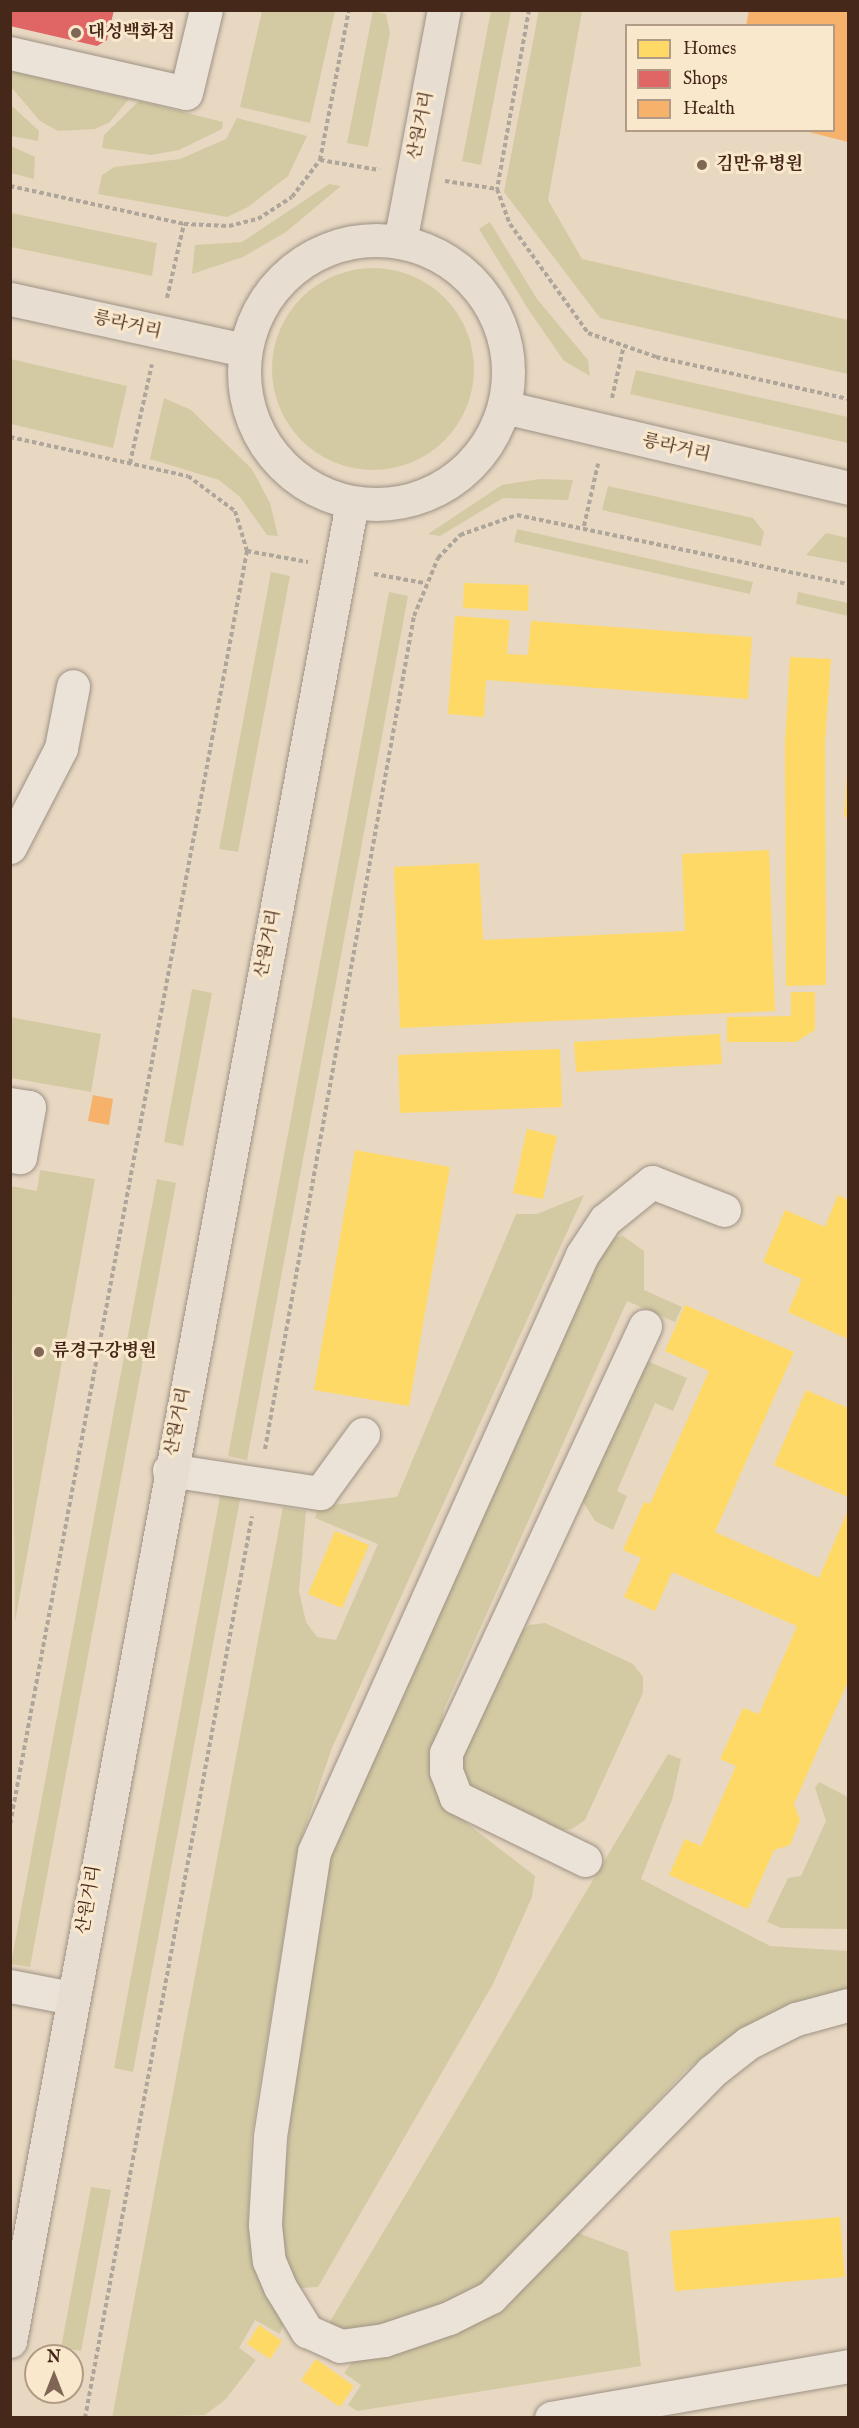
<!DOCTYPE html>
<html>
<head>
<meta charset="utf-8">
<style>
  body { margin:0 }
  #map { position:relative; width:859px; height:2428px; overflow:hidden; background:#e8d8c2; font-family:"IM FELL English","Noto Serif KR",serif }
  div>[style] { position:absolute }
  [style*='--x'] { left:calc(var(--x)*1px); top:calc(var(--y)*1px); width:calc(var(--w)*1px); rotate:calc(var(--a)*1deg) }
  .green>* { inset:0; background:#d3caa3 }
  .round { border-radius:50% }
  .homes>* { inset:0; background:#ffd966 }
  .shops>* { inset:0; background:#e06666 }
  .health>* { inset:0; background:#f6b26b }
  .path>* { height:4px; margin-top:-2px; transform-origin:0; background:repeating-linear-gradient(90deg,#aea59b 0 4.5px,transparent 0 7.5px) }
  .roads { filter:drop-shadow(0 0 2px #9e9284) drop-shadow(0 0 2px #9e9284) }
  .minor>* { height:33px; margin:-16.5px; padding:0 16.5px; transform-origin:16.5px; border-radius:16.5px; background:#ebe3d8 }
  .major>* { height:33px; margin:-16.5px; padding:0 16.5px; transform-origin:16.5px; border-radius:16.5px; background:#e7ded1 }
  .major>.ring { margin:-16.5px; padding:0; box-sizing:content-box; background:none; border:33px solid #e7ded1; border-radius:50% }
  .dots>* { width:16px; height:16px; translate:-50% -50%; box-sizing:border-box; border:3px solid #fae8cd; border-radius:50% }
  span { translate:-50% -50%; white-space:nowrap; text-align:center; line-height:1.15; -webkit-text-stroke:6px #fae8cd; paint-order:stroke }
  .poi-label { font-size:18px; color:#46281b; font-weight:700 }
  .left { translate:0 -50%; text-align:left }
  .street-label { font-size:18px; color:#46281b }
  .frame { position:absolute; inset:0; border:12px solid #46281b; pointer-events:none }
  .legend { position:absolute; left:625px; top:24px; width:210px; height:108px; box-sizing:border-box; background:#fae8cd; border:2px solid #b29b86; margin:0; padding:8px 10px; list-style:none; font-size:18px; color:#46281b }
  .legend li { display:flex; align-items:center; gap:12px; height:30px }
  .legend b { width:30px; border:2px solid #b29b86 }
  .north { position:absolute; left:24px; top:2344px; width:60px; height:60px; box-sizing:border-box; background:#fae8cd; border:2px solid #b29b86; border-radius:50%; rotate:0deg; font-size:16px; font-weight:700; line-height:24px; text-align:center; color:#46281b }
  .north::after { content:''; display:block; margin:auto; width:21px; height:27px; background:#7f6655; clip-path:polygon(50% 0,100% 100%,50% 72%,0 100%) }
</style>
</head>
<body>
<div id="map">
  <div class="green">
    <div style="clip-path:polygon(539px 10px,582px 11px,548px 200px,582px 259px,848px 320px,848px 374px,600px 318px,504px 192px)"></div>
    <div style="clip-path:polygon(262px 11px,335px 11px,310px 123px,240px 107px)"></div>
    <div style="clip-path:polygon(373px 11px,386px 14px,390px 33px,368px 147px,347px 143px)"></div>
    <div style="clip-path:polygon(491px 11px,511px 11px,481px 165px,462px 161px)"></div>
    <div style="clip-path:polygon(11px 71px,129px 99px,110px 122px,95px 129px,58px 131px,40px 121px,11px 87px)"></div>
    <div style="clip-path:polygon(139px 101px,223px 122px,222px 129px,179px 150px,151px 155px,102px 148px,104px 135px)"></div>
    <div style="clip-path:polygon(10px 104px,39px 131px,38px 141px,11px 136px)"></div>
    <div style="clip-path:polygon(237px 118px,307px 136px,288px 176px,248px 207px,227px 217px,98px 194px,102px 175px,114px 167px,180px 159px,226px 139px)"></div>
    <div style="clip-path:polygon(11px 146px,35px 157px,34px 179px,11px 173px)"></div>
    <div style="clip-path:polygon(329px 184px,341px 186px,286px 232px,243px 257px,192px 274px,195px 245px,242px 242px)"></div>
    <div style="clip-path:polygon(11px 213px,157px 243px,152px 276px,11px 247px)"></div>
    <div style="clip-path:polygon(490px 222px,537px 299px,588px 360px,590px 376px,564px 361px,528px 309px,479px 229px)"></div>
    <div class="round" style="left:272px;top:268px;width:202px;height:202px"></div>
    <div style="clip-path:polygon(11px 359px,127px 386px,113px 448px,11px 424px)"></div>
    <div style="clip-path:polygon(636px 370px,848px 417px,848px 443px,630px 394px)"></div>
    <div style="clip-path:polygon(164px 398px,191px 410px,252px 469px,270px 503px,278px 536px,267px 535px,240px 497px,219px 480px,150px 459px)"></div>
    <div style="clip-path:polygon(540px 479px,573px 480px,568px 500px,503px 498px,440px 536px,428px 534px,502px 485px)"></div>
    <div style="clip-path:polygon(608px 486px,753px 518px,764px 532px,761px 546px,602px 510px)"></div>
    <div style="clip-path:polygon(517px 529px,753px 582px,750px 594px,514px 542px)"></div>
    <div style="clip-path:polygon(826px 533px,848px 538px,848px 563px,806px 555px)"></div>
    <div style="clip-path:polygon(271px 572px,290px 576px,238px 852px,219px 849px)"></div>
    <div style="clip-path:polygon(389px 592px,408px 596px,247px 1460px,228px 1456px)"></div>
    <div style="clip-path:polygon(798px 592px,848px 603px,848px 616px,796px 604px)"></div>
    <div style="clip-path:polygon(192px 989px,212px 993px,183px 1146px,164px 1142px)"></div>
    <div style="clip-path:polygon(10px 1017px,101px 1034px,91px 1092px,11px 1078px)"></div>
    <div style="clip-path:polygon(40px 1170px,95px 1179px,15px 1622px,11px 1186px,37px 1191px)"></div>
    <div style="clip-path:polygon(157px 1179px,176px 1183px,30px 1967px,11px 1964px)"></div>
    <div style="clip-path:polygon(584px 1195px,332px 1748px,298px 1848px,251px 2139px,248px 2225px,252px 2257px,285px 2320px,280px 2334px,255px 2320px,239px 2348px,256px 2360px,225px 2400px,205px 2415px,112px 2418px,283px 1507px,306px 1511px,299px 1591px,306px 1622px,317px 1637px,336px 1640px,378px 1544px,315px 1518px,318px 1507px,397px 1497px,516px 1214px,537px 1214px)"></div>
    <div style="clip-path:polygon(623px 1236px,644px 1251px,644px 1290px,682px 1307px,675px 1322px,627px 1301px,444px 1709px,435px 1761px,435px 1778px,460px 1818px,535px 1876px,532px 1897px,493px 1984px,318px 2287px,301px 2288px,287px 2274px,280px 2227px,302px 2003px,326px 1859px,579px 1290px,610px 1238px)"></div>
    <div style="clip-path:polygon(640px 1358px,687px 1378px,673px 1411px,655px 1403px,617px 1491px,627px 1496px,613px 1530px,595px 1521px,582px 1500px)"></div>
    <div style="clip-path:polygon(222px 1486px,242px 1489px,133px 2072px,114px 2068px)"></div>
    <div style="clip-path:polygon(545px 1623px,633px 1664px,643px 1677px,643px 1693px,585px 1820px,572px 1829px,556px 1831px,467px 1791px,458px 1761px,516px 1635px,529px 1625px)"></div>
    <div style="clip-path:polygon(668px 1754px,681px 1759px,672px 1800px,641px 1879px,770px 1946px,848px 1951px,848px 1994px,773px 2017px,719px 2045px,686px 2070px,486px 2285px,385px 2328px,325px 2330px)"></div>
    <div style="clip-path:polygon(819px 1782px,848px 1797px,848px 1929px,781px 1928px,767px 1922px,788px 1878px,801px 1876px,826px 1821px,815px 1788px)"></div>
    <div style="clip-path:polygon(91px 2187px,111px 2190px,81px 2351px,61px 2348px)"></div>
    <div style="clip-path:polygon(578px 2233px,628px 2252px,641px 2366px,357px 2411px,348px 2405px,361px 2385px,344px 2373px,358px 2354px,450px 2331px,501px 2312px)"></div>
  </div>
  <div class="homes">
    <div style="clip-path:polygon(464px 583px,529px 585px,528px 611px,463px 608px)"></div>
    <div style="clip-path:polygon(455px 616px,510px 620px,507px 654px,528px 655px,531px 621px,752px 637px,748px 699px,486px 680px,484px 717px,448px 714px)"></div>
    <div style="clip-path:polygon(790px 657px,831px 659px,825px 743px,826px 985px,786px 986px,785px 743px)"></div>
    <div style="clip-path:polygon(847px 776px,848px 776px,848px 817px,844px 817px)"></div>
    <div style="clip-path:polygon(769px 850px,775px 1011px,400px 1028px,394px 867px,479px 863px,483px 940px,685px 931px,682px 854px)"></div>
    <div style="clip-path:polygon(791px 992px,815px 992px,815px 1030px,796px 1042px,727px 1042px,727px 1017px,791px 1016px)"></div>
    <div style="clip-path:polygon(720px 1034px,722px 1064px,576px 1072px,574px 1042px)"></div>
    <div style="clip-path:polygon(560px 1049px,562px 1107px,400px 1113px,398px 1055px)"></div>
    <div style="clip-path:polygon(527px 1129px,557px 1136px,543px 1199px,513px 1193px)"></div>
    <div style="clip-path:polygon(355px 1150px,450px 1167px,409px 1406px,314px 1390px)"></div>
    <div style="clip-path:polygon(838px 1195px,848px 1200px,848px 1339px,788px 1312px,802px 1279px,763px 1262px,785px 1210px,825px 1227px)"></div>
    <div style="clip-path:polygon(685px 1305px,794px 1352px,715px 1532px,819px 1578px,848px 1510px,848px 1681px,794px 1804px,800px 1820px,790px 1845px,774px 1850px,748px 1909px,669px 1875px,685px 1839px,701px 1846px,736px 1766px,720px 1759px,743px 1708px,759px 1714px,797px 1626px,672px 1572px,655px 1611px,624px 1597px,641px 1558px,623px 1550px,644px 1502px,650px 1504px,709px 1371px,665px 1351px)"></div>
    <div style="clip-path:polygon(806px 1390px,848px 1408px,848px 1497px,774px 1465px)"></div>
    <div style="clip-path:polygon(335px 1531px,369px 1545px,342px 1608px,308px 1594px)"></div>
    <div style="clip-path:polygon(840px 2217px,845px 2277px,675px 2291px,670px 2231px)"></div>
    <div style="clip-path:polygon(259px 2325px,282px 2341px,270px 2359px,247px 2344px)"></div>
    <div style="clip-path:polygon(316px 2359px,354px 2386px,340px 2407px,301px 2380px)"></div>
  </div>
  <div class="shops">
    <div style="clip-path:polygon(10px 10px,114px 10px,107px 40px,97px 46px,10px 26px)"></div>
  </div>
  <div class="health">
    <div style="clip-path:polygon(749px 10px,848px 10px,848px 142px,805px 131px,834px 130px,834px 26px,746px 26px)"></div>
    <div style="clip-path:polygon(93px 1095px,113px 1099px,109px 1125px,88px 1121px)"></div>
  </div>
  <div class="path">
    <div style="--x:529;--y:10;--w:182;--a:100.1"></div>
    <div style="--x:497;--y:189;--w:37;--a:70"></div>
    <div style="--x:510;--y:224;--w:134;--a:54.4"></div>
    <div style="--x:588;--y:333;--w:72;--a:19.4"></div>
    <div style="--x:656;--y:357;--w:197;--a:12.3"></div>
    <div style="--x:320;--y:160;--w:60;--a:9.6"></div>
    <div style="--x:445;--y:181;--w:53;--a:8.7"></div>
    <div style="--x:10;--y:186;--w:178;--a:12.3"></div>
    <div style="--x:184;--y:224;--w:45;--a:2.5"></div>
    <div style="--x:229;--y:226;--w:30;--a:-14"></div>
    <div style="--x:258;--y:219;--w:40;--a:-32.9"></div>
    <div style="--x:292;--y:197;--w:46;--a:-52.9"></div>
    <div style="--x:320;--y:160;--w:153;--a:-79.1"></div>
    <div style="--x:167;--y:298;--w:76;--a:-77.1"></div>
    <div style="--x:612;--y:398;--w:50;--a:-77.3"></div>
    <div style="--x:10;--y:437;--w:182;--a:12.4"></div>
    <div style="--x:188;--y:476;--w:59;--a:36.7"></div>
    <div style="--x:235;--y:511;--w:42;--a:73.3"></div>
    <div style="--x:247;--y:551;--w:1296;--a:100.54"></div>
    <div style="--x:130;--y:463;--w:101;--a:-77.5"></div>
    <div style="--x:584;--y:526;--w:64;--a:-77.3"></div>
    <div style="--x:247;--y:551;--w:62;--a:10.2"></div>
    <div style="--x:374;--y:574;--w:51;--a:10.2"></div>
    <div style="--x:265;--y:1449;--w:846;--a:-79.86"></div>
    <div style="--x:414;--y:616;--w:63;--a:-67.5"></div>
    <div style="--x:438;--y:558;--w:32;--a:-46"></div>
    <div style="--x:460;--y:535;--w:60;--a:-19.3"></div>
    <div style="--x:517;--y:515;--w:338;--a:11.8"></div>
    <div style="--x:85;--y:2418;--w:917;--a:-79.51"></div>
  </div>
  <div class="roads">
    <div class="minor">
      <div style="--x:10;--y:53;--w:180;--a:12.8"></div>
      <div style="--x:186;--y:93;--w:85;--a:-76.5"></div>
      <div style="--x:10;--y:847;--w:111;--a:-62.7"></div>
      <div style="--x:61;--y:748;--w:63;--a:-79"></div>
      <div style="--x:10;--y:1104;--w:19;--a:9"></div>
      <div style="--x:29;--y:1107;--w:51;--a:100.2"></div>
      <div style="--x:20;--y:1157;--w:10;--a:-174"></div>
      <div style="--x:724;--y:1210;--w:77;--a:-158.7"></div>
      <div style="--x:652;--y:1182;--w:60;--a:141"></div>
      <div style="--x:605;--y:1220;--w:42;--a:123.3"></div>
      <div style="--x:582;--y:1255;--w:654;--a:114.18"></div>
      <div style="--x:314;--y:1852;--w:288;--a:98.8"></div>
      <div style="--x:270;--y:2137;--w:88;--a:93.3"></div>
      <div style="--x:265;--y:2225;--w:36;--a:84"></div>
      <div style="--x:269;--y:2261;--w:28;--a:67"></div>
      <div style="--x:280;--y:2287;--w:52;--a:58.5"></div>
      <div style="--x:307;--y:2331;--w:36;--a:24"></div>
      <div style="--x:340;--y:2346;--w:44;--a:-7.8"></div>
      <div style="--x:384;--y:2340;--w:69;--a:-18.7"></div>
      <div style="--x:449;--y:2318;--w:47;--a:-26.6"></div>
      <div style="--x:491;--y:2297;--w:315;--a:-45.6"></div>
      <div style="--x:711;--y:2072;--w:47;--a:-38.1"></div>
      <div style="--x:748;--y:2043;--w:54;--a:-26.6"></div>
      <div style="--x:796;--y:2019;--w:54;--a:-15.1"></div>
      <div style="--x:169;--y:1470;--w:153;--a:8.7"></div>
      <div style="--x:320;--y:1493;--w:73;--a:-53.9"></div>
      <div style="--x:585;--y:1860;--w:144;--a:-154"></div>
      <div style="--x:456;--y:1797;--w:28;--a:-111"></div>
      <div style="--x:446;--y:1771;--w:18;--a:-90"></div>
      <div style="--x:446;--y:1753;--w:471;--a:-65"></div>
      <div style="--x:10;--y:1986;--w:63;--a:11"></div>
      <div style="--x:551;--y:2418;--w:302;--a:-9.9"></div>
    </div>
    <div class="major">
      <div class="ring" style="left:244px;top:240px;width:231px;height:231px"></div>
      <div style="--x:400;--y:242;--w:236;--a:-79.3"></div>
      <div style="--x:10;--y:299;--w:239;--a:12.3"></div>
      <div style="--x:504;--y:407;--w:353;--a:13.2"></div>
      <div style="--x:10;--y:2341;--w:1870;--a:-79.46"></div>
    </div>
  </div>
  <div class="dots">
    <div style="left:76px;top:33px;background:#7f6655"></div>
    <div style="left:702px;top:165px;background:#7f6655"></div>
    <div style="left:39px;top:1352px;background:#7f6655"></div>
  </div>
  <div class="poi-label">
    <span class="left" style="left:88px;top:33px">대성백화점</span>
    <span class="left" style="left:716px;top:165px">김만유병원</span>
    <span class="left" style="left:52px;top:1352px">류경구강병원</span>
  </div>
  <div class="street-label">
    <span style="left:422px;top:126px;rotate:-79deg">산원거리</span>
    <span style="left:127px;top:326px;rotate:13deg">릉라거리</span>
    <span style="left:676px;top:449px;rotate:13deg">릉라거리</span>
    <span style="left:269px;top:944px;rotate:-79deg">산원거리</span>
    <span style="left:179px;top:1422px;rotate:-79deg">산원거리</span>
    <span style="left:90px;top:1900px;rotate:-80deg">산원거리</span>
  </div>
  <div class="frame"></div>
  <ul class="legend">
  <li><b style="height:16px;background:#ffd966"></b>Homes</li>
  <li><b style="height:16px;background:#e06666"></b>Shops</li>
  <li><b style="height:16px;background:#f6b26b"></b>Health</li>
  </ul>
  <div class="north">N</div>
</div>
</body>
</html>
